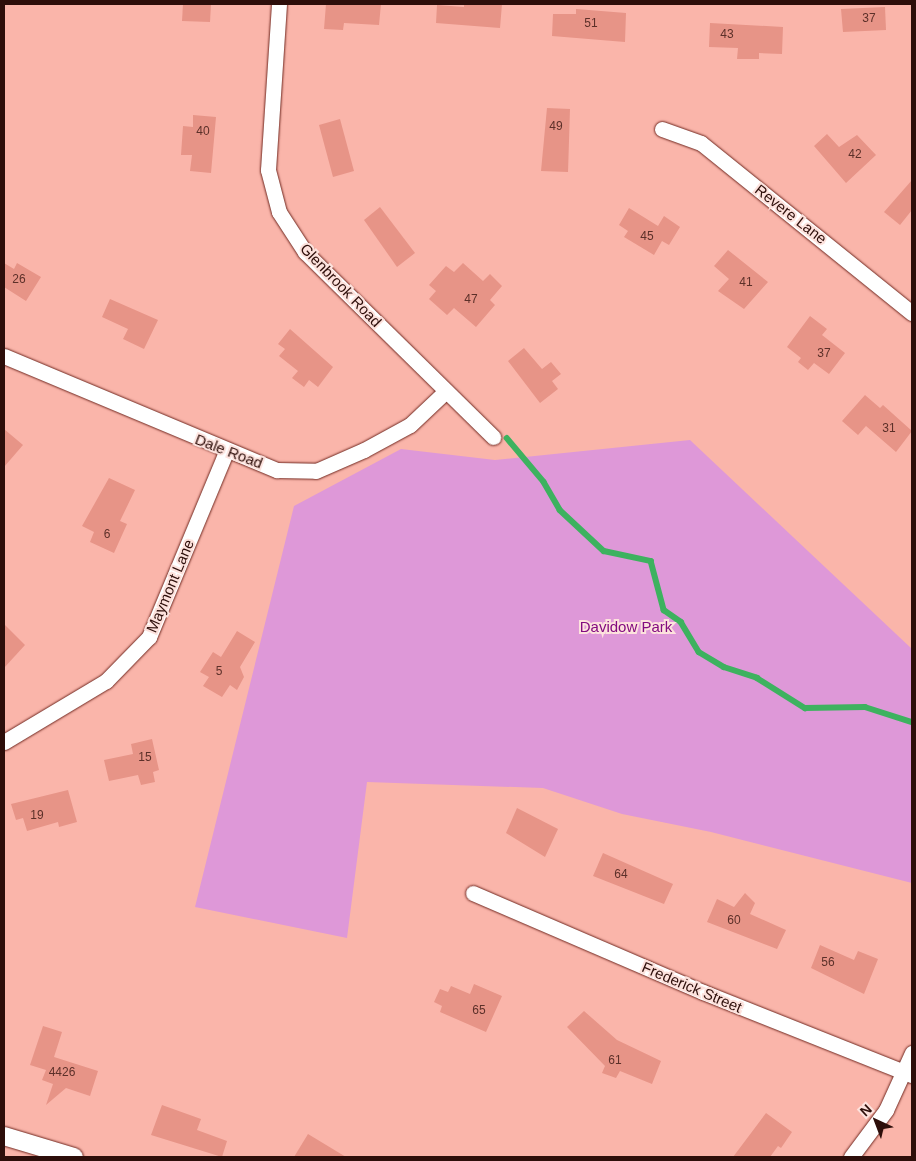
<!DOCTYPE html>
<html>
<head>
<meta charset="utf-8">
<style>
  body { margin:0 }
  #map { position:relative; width:916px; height:1161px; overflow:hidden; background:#fab5aa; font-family:Arial,sans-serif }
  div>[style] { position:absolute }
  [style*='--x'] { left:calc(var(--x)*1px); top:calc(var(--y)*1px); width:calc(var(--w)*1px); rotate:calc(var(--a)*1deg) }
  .green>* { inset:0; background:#de98d8 }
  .stream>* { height:5.5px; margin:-2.75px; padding:0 2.75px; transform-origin:2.75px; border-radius:2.75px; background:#3db25f }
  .building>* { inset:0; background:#e79487 }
  .roads { filter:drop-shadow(0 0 1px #712921) drop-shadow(0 0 1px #712921) }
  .minor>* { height:15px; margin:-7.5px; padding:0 7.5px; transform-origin:7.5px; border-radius:7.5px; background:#fff }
  .tertiary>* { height:18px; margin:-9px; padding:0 9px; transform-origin:9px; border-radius:9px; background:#fff }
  span { translate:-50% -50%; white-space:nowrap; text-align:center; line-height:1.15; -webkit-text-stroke:4px #fde2dd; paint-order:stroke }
  .number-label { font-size:12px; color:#5c3029 }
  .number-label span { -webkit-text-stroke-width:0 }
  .street-label { font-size:15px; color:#2d0e0a }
  .park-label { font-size:15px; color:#830b80 }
  .frame { position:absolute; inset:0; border:5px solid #2d0e0a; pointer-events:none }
  .north { position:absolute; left:851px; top:1096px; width:50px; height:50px; -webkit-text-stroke:4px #fde2dd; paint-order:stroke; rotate:317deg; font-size:14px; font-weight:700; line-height:20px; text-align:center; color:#2d0e0a }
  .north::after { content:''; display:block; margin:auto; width:18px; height:22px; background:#2d0e0a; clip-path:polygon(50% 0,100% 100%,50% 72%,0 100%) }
</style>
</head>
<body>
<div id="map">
  <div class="green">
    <div style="clip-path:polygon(690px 440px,912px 649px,912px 883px,711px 832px,622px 814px,543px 788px,367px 782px,347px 938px,195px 907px,294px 506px,401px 449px,495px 460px)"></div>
  </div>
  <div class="stream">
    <div style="--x:507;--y:438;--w:57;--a:49.9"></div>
    <div style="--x:544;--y:482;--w:32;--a:60"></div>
    <div style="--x:560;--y:510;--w:60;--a:43"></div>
    <div style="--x:604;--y:551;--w:48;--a:12"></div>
    <div style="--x:651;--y:561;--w:51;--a:75.1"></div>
    <div style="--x:664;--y:610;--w:21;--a:35"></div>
    <div style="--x:681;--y:622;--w:35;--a:59"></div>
    <div style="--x:699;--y:652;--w:29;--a:31"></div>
    <div style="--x:724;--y:667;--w:35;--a:18"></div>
    <div style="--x:757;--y:678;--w:57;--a:32"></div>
    <div style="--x:805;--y:708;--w:60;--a:-1"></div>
    <div style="--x:865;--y:707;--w:49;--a:17.7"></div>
  </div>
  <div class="building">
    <div style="clip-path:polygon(183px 4px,211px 4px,210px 22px,182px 21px)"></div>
    <div style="clip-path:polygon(326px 4px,381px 4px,379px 25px,344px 23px,343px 30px,324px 29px)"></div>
    <div style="clip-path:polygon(464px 4px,502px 4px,500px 28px,436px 23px,437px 5px,464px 7px)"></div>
    <div style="clip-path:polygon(885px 7px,886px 30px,843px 32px,841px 9px)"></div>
    <div style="clip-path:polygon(576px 9px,626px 13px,625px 42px,552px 36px,553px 14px,576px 14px)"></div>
    <div style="clip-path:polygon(710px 23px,783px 27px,782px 54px,759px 53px,759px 59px,737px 59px,738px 48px,709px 47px)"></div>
    <div style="clip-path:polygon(547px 108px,570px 109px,568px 172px,541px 171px)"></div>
    <div style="clip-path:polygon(193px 115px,216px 117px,211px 173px,190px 171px,192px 155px,181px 155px,183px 126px,193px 127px)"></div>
    <div style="clip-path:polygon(340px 119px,354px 171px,333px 177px,319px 125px)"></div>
    <div style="clip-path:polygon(827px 134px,839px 147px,857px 135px,876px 155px,846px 183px,814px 146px)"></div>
    <div style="clip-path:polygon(912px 180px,912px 210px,900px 225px,884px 212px)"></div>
    <div style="clip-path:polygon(380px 207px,415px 253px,397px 267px,364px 220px)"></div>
    <div style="clip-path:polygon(629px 208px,658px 226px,664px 216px,680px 227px,669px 245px,662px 241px,654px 255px,624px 237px,628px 231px,619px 225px)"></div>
    <div style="clip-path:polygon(728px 250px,768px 282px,744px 309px,718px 291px,729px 279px,714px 266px)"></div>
    <div style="clip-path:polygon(4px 263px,14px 269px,17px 263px,41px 277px,26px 301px,4px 287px)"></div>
    <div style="clip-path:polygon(463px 263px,483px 281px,490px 274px,502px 286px,490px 300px,495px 305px,476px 327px,454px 308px,447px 315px,429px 299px,436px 291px,429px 285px,446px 266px,454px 272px)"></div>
    <div style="clip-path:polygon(110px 299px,158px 320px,144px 349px,123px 339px,128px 329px,102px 317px)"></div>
    <div style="clip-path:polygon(810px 316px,827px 329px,822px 335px,845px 353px,829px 374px,814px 363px,808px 370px,798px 362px,801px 358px,787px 347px)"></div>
    <div style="clip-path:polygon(290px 329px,333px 367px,318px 387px,309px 380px,304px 387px,292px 378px,298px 371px,279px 356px,285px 349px,278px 344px)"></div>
    <div style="clip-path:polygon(524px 348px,542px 369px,551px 362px,561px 374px,552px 381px,558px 389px,540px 403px,508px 361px)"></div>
    <div style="clip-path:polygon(865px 395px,880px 408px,883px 405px,912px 431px,896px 452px,866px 426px,858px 435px,842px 421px)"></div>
    <div style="clip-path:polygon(4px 429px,23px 445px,4px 467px)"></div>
    <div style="clip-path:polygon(109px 478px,135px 490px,120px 521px,127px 524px,114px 553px,90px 542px,94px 532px,82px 526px)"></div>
    <div style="clip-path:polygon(4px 624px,25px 645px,4px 668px)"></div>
    <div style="clip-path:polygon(237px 631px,255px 642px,240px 667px,244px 677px,237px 690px,230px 685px,222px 697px,203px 686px,209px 677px,200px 672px,213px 652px,221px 657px)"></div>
    <div style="clip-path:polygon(152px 739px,159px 770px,153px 772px,155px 782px,141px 785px,138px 775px,109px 781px,104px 760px,133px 754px,131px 744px)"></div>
    <div style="clip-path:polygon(68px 790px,77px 822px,59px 827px,58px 822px,27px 831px,23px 818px,16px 820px,11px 804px)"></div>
    <div style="clip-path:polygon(517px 808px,558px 829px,545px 857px,506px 833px)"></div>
    <div style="clip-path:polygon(603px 853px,673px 884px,664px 904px,593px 876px)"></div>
    <div style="clip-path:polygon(745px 893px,755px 903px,750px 914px,786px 930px,777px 949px,707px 922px,717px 899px,734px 907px)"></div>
    <div style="clip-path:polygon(820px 945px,854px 960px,858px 951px,878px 959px,864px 994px,811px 968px)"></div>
    <div style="clip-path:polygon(474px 984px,502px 996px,486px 1032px,440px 1012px,442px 1006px,434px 1002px,440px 989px,448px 992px,451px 986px,470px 994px)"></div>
    <div style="clip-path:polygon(584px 1011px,617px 1040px,661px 1061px,652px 1084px,620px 1071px,616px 1078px,602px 1073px,605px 1066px,567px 1027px)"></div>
    <div style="clip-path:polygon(43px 1026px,62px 1032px,54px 1057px,98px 1071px,90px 1096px,66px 1088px,46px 1105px,53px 1084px,42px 1080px,46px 1070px,30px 1065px)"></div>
    <div style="clip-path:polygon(162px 1105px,201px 1119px,197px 1130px,227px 1141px,222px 1157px,151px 1135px)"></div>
    <div style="clip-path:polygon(766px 1113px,792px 1132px,781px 1148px,778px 1146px,770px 1157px,733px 1157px)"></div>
    <div style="clip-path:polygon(308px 1134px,346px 1157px,294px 1157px)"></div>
  </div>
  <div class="roads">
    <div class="minor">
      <div style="--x:279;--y:4;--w:166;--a:93.8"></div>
      <div style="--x:268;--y:170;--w:43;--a:75.3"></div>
      <div style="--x:279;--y:212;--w:48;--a:57"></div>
      <div style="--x:305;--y:252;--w:264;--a:44.5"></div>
      <div style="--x:662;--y:129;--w:41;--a:19.7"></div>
      <div style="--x:701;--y:143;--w:271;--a:38.9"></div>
      <div style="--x:4;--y:356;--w:296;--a:22.7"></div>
      <div style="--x:277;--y:470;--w:39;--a:1"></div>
      <div style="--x:316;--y:471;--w:52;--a:-23.6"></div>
      <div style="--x:364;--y:450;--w:52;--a:-28.5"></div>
      <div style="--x:410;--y:425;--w:48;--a:-43.3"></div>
      <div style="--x:4;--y:742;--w:119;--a:-30.9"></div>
      <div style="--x:106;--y:681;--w:62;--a:-45.7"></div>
      <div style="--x:149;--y:637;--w:200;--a:-67.4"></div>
      <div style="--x:473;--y:893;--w:250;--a:23.3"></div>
      <div style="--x:703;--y:992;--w:225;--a:21.7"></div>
      <div style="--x:851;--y:1157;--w:59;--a:-53.3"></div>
      <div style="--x:886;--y:1110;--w:63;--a:-65.5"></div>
    </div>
    <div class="tertiary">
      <div style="--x:4;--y:1136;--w:73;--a:16.7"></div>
    </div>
  </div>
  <div class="number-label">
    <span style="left:869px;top:19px">37</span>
    <span style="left:591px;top:24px">51</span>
    <span style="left:727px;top:35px">43</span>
    <span style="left:556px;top:127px">49</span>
    <span style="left:203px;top:132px">40</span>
    <span style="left:855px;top:155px">42</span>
    <span style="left:647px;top:237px">45</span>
    <span style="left:19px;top:280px">26</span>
    <span style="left:746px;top:283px">41</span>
    <span style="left:471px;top:300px">47</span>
    <span style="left:824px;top:354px">37</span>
    <span style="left:889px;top:429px">31</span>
    <span style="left:107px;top:535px">6</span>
    <span style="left:219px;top:672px">5</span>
    <span style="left:145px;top:758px">15</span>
    <span style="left:37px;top:816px">19</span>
    <span style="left:621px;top:875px">64</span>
    <span style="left:734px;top:921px">60</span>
    <span style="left:828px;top:963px">56</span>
    <span style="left:479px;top:1011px">65</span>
    <span style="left:615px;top:1061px">61</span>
    <span style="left:62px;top:1073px">4426</span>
  </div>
  <div class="street-label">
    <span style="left:791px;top:214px;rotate:38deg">Revere Lane</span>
    <span style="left:341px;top:285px;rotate:46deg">Glenbrook Road</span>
    <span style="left:229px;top:451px;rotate:21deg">Dale Road</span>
    <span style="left:170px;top:586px;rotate:-67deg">Maymont Lane</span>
    <span style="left:692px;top:987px;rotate:23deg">Frederick Street</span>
  </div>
  <div class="park-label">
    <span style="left:626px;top:627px">Davidow Park</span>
  </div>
  <div class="frame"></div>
  <div class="north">N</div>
</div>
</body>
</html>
